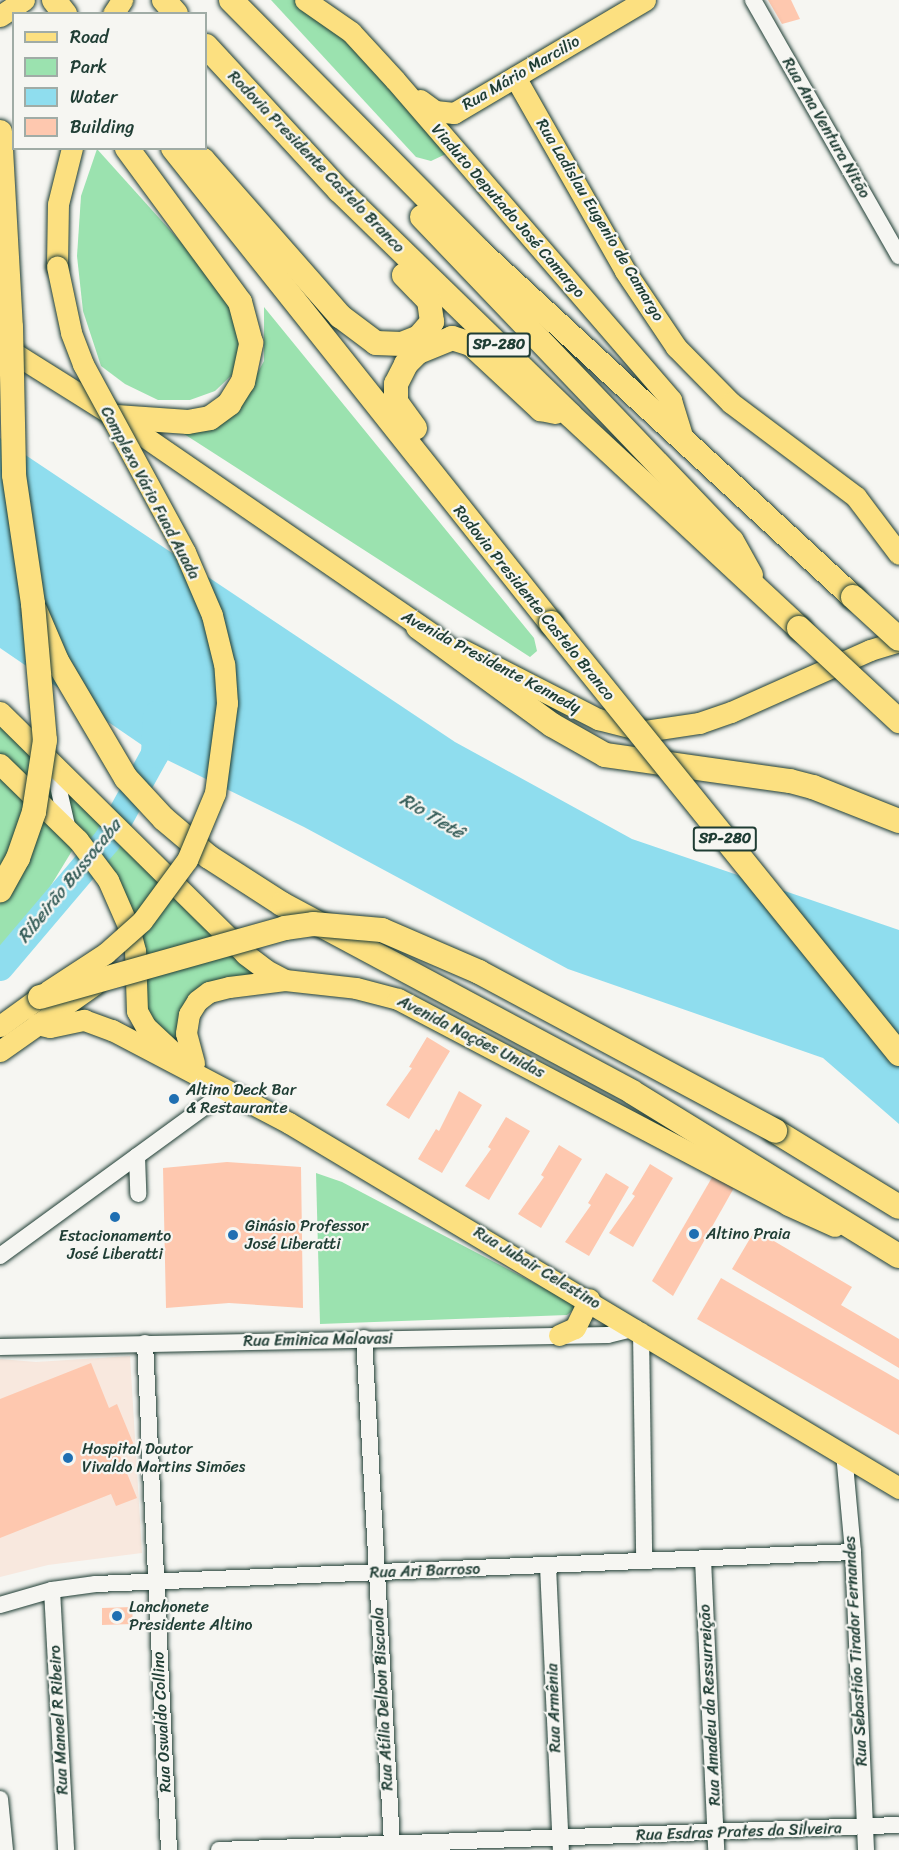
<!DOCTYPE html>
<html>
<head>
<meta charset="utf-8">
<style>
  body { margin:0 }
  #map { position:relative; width:899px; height:1850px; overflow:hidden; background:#f6f6f2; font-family:Sriracha,sans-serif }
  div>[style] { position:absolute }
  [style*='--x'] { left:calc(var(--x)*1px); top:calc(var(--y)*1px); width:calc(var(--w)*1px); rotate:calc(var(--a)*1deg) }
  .built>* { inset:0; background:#f8e8de }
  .green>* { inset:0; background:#9be2af }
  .water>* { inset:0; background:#8fddee }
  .river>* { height:28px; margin:-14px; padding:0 14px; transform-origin:14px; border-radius:14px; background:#8fddee }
  .building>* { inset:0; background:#fec8af }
  .roads { filter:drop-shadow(0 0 2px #1f3d34) drop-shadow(0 0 2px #1f3d34) }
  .minor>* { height:16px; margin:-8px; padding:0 8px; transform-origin:8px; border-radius:8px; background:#f6f6f2 }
  .major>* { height:21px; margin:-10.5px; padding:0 10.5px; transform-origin:10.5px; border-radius:10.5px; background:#fce080 }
  .highway>* { height:24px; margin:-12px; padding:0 12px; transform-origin:12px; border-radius:12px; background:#fce080 }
  .bridges { filter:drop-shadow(0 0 2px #1f3d34) drop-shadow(0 0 2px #1f3d34) }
  .major-bridge>* { height:21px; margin:-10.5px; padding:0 10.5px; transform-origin:10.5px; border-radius:10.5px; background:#fce080 }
  .highway-bridge>* { height:24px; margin:-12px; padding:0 12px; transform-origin:12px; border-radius:12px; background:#fce080 }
  .dots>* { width:16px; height:16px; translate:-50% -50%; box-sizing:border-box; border:3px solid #f6f6f2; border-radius:50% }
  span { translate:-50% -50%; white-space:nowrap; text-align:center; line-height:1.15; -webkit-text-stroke:4.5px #f6f6f2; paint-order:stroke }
  .shield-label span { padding:2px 4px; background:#f6f6f2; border:2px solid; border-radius:4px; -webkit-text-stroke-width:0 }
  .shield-label { font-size:15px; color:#1f3d34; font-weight:700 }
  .street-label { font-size:16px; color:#1f3d34 }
  .poi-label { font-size:16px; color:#1f3d34 }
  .left { translate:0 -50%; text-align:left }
  .water-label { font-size:18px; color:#355d59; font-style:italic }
  .legend { position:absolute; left:12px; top:12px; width:195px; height:138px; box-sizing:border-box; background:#f6f6f2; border:2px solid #a0aca6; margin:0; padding:8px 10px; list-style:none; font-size:18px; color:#1f3d34 }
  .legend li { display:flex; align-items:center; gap:12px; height:30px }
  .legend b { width:30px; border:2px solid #a0aca6 }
</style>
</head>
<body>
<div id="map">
  <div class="built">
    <div style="clip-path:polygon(130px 1356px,142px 1553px,48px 1565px,0 1577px,0 1359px,36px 1362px)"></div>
  </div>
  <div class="green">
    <div style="clip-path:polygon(271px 0,319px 0,446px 154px,431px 161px,416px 157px)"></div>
    <div style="clip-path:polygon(97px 149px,224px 290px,245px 343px,236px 371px,215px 391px,190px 400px,158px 400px,125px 384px,101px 366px,83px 311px,77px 256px,81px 196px)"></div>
    <div style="clip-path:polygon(264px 307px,534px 638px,537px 651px,530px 657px,181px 432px,242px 401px,264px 361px)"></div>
    <div style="clip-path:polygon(0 712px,266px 970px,209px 992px,187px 1045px,146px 1027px,135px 951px,78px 841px,22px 933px,0 955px)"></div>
    <div style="clip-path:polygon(316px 1173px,342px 1182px,578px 1306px,567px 1315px,320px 1324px)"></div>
  </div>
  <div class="water">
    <div style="clip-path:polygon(0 438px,455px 742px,632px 839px,899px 930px,899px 1124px,823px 1058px,568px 969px,304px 827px,155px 754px,0 648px)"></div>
  </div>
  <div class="river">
    <div style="--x:0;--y:967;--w:165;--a:-49.7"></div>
    <div style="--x:107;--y:841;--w:99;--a:-61.1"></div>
    <div style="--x:155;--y:754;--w:39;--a:-87"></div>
  </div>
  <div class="building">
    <div style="clip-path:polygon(768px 0,791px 0,800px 19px,782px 24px)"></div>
    <div style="clip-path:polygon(427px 1037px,450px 1051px,409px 1119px,386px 1105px,412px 1068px,409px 1067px)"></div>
    <div style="clip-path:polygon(459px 1091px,482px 1105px,442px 1173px,418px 1159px,436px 1129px,439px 1131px)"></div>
    <div style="clip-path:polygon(506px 1117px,530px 1131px,489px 1200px,465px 1186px,491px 1149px,488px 1147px)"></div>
    <div style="clip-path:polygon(559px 1145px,582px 1159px,541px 1228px,518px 1214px,544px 1177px,541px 1175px)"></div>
    <div style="clip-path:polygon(227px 1162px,301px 1167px,303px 1308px,229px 1303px,166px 1308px,163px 1168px)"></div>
    <div style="clip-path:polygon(650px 1164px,673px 1178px,633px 1247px,609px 1233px,635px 1196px,632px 1194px)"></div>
    <div style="clip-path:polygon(606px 1173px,629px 1187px,589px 1256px,565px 1242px,591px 1205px,588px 1203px)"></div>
    <div style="clip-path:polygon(714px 1174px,735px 1186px,673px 1296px,652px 1281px)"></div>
    <div style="clip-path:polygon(755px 1230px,852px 1287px,841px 1305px,899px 1339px,899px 1368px,732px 1269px)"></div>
    <div style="clip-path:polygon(721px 1278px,899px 1380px,899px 1435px,697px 1319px)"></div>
    <div style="clip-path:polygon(91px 1363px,109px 1408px,117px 1404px,136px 1450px,120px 1456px,137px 1498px,116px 1506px,111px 1494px,0 1538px,0 1399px)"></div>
    <div style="clip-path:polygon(132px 1607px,133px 1624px,102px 1625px,102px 1608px)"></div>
  </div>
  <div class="roads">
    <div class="minor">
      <div style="--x:753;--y:0;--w:295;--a:60.3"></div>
      <div style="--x:53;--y:764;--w:68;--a:77.2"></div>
      <div style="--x:137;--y:1156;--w:38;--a:88"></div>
      <div style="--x:0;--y:1256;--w:278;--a:-36.1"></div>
      <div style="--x:641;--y:1331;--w:228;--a:89.2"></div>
      <div style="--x:364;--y:1338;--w:507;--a:86.83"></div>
      <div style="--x:145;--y:1343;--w:508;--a:87.29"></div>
      <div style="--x:0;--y:1347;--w:608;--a:-1.13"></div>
      <div style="--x:608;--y:1335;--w:29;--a:-14"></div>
      <div style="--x:844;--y:1453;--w:99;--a:84.8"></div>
      <div style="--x:853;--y:1552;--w:298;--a:87.5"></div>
      <div style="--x:703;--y:1559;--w:291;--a:87.4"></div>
      <div style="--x:548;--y:1566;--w:284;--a:87.4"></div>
      <div style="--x:52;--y:1590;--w:260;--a:86.9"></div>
      <div style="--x:0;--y:1605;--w:54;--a:-16.1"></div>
      <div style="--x:52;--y:1590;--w:44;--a:-7.8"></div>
      <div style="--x:96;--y:1584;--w:758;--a:-2.42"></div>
      <div style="--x:0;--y:1799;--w:51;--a:84.4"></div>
      <div style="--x:219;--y:1850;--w:680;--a:-2.11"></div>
    </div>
    <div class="major">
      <div style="--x:305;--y:0;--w:56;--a:34.8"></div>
      <div style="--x:351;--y:32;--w:65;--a:47.5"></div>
      <div style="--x:395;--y:80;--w:423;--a:49.2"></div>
      <div style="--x:671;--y:400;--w:44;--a:72.8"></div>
      <div style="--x:113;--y:14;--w:17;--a:-57"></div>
      <div style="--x:515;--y:77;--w:223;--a:60.4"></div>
      <div style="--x:625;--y:271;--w:92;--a:56.1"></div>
      <div style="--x:676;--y:347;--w:78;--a:45.5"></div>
      <div style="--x:731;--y:403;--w:156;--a:36.9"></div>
      <div style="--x:856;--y:497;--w:71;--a:53"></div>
      <div style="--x:420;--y:100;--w:19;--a:36"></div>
      <div style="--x:435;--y:111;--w:19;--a:6"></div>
      <div style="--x:454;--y:113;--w:222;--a:-30.6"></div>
      <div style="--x:57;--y:266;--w:62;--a:-89.1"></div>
      <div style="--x:58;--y:204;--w:58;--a:-76"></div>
      <div style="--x:1;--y:345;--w:136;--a:32.1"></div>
      <div style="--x:116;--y:417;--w:385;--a:34.5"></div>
      <div style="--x:463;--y:650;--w:152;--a:27.1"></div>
      <div style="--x:598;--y:719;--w:49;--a:14.3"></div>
      <div style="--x:645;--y:731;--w:55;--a:-8.4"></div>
      <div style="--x:699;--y:723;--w:34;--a:-19"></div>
      <div style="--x:731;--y:712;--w:152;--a:-24"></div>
      <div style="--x:870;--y:650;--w:30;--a:-17"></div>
      <div style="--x:0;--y:712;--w:344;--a:44.6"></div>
      <div style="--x:245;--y:954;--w:26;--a:37"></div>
      <div style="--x:266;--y:970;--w:21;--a:28"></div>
      <div style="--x:285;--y:980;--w:71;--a:6.4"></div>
      <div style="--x:356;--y:988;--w:43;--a:14.7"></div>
      <div style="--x:398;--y:999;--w:441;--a:27.8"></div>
      <div style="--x:788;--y:1205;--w:51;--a:24.1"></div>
      <div style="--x:0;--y:764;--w:109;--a:44.3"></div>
      <div style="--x:78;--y:840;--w:50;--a:53.1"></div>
      <div style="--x:108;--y:880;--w:52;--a:66.4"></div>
      <div style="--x:129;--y:928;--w:24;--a:75"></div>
      <div style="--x:135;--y:951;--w:60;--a:88.1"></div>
      <div style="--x:137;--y:1011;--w:18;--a:61"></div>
      <div style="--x:146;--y:1027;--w:37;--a:43"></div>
      <div style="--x:37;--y:1024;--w:13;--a:13"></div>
      <div style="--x:50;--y:1027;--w:35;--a:-12"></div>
      <div style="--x:84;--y:1020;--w:30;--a:20"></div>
      <div style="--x:112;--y:1030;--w:200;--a:27.7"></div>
      <div style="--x:289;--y:1123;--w:711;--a:30.89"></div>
      <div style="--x:0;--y:1026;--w:49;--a:-35.9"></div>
      <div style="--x:0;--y:1051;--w:116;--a:-35.2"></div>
      <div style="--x:194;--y:1063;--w:31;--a:-105"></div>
      <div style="--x:186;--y:1033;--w:19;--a:-81"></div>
      <div style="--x:189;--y:1014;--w:15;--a:-58"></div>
      <div style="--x:197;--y:1001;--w:15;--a:-37"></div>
      <div style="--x:209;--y:992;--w:21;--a:-14"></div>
      <div style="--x:229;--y:987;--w:56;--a:-7.1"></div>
      <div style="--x:559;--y:1335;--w:17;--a:-24"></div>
      <div style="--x:575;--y:1328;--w:32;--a:-64"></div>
    </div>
    <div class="highway">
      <div style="--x:54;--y:0;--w:18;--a:52"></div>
      <div style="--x:231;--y:0;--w:350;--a:45.3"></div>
      <div style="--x:477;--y:249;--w:512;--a:42.79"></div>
      <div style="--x:206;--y:46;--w:197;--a:47.3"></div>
      <div style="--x:340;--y:191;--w:321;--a:44.2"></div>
      <div style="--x:570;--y:415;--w:313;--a:42.9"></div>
      <div style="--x:173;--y:148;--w:607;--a:51.49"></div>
      <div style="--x:192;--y:155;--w:12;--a:24"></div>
      <div style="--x:203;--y:160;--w:208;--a:48.7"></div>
      <div style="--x:340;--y:316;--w:45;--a:36.9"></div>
      <div style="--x:376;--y:343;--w:26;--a:2"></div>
      <div style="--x:402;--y:344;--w:18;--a:-22"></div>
      <div style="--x:419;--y:337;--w:20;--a:-49"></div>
      <div style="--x:432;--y:322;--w:21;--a:-98"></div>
      <div style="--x:429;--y:301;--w:36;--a:-134"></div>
      <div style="--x:422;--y:217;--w:448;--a:46.3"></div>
      <div style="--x:732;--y:541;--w:39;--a:61"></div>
      <div style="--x:116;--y:417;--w:72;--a:4"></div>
      <div style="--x:188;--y:422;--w:22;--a:-10"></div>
      <div style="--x:210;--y:418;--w:24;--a:-36"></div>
      <div style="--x:229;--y:404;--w:26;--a:-58"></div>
      <div style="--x:243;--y:382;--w:40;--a:-78"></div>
      <div style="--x:251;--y:343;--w:42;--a:-105"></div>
      <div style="--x:240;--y:302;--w:191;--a:-126.3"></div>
      <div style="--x:415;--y:428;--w:32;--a:-126"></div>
      <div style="--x:396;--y:402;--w:18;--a:-90"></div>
      <div style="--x:396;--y:384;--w:22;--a:-63"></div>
      <div style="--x:406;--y:364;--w:17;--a:-45"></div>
      <div style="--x:418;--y:352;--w:37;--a:-22"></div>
      <div style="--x:452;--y:338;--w:20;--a:18"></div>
      <div style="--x:471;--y:344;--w:96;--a:42.9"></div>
      <div style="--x:541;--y:409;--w:15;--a:11"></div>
      <div style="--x:36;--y:612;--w:53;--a:66.8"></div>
      <div style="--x:57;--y:661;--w:136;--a:59.5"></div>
      <div style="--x:126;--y:778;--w:56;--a:47.2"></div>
      <div style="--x:164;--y:819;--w:59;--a:40.2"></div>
      <div style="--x:209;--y:857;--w:87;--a:32.8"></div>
      <div style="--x:282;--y:904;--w:397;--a:28.2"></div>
      <div style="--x:632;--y:1092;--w:313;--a:31.6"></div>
      <div style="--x:418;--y:627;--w:166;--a:36.2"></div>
      <div style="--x:552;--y:725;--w:61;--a:29.5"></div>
      <div style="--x:605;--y:755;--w:187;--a:8"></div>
      <div style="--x:790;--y:781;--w:24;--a:15"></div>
      <div style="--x:813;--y:787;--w:92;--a:21.6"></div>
      <div style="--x:775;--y:1131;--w:145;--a:31.5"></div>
    </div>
  </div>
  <div class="bridges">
    <div class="major-bridge">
      <div style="--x:0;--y:16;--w:29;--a:-34"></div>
      <div style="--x:48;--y:991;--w:69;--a:-33.2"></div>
      <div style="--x:106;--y:953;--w:48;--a:-41.6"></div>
      <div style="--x:142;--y:921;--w:76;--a:-53.6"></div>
      <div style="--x:187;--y:860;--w:73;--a:-67.3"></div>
      <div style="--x:215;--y:793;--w:91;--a:-82.4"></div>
      <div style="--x:227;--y:703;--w:39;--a:-94"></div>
      <div style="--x:224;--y:664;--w:50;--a:-103.8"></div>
      <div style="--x:212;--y:615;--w:69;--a:-113.2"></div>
      <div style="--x:185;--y:552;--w:214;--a:-118.5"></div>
      <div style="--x:83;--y:364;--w:34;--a:-111"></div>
      <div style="--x:71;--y:332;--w:67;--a:-102"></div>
    </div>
    <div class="highway-bridge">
      <div style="--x:164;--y:0;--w:18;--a:49"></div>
      <div style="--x:0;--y:132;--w:195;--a:86.8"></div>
      <div style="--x:11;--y:327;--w:148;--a:88.8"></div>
      <div style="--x:14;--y:475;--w:130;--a:81.6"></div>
      <div style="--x:33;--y:604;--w:137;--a:85"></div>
      <div style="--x:45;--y:740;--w:73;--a:98.7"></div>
      <div style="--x:34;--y:812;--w:49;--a:109.2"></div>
      <div style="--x:18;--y:858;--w:37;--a:119"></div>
      <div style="--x:853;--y:597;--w:62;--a:42.4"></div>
      <div style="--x:551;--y:623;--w:554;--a:51.08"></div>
      <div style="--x:799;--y:628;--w:137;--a:42.9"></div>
      <div style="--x:40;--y:997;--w:255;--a:-15.7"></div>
      <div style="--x:285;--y:928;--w:28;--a:-8"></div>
      <div style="--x:313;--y:924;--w:69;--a:5"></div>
      <div style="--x:382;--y:930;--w:106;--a:23.4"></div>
      <div style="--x:479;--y:972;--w:336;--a:28.2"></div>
    </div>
  </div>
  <div class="dots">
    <div style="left:174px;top:1099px;background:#1f6fb2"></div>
    <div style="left:115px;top:1217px;background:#1f6fb2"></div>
    <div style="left:694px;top:1234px;background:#1f6fb2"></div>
    <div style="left:233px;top:1235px;background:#1f6fb2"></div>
    <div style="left:68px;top:1458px;background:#1f6fb2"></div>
    <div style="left:117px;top:1616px;background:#1f6fb2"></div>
  </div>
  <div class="shield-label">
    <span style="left:499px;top:345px">SP-280</span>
    <span style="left:725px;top:839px">SP-280</span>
  </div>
  <div class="street-label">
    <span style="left:521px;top:73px;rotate:-30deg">Rua Mário Marcilio</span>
    <span style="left:826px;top:128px;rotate:60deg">Rua Ana Ventura Nitão</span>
    <span style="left:316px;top:162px;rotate:46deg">Rodovia Presidente Castelo Branco</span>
    <span style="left:508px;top:211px;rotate:49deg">Viaduto Deputado José Camargo</span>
    <span style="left:600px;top:220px;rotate:59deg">Rua Ladislau Eugenio de Camargo</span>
    <span style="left:150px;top:493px;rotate:62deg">Complexo Vário Fuad Auada</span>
    <span style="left:534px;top:603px;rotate:51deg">Rodovia Presidente Castelo Branco</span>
    <span style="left:491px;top:662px;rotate:28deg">Avenida Presidente Kennedy</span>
    <span style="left:471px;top:1037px;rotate:27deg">Avenida Nações Unidas</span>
    <span style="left:537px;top:1268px;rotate:31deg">Rua Jubair Celestino</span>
    <span style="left:318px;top:1340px;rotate:-1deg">Rua Eminica Malavasi</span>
    <span style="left:425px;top:1571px;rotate:-2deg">Rua Ari Barroso</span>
    <span style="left:856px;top:1651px;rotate:-93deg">Rua Sebastião Tirador Fernandes</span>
    <span style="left:383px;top:1699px;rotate:-93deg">Rua Atília Delbon Biscuola</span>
    <span style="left:710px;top:1705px;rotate:-93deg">Rua Amadeu da Ressurreição</span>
    <span style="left:554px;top:1708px;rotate:-92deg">Rua Armênia</span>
    <span style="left:59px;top:1720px;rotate:-93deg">Rua Manoel R Ribeiro</span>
    <span style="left:162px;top:1722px;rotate:-93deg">Rua Oswaldo Collino</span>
    <span style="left:739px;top:1832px;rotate:-2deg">Rua Esdras Prates da Silveira</span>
  </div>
  <div class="poi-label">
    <span class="left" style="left:186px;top:1099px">Altino Deck Bar<br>&amp; Restaurante</span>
    <span class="left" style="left:245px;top:1235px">Ginásio Professor<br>José Liberatti</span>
    <span class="left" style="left:706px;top:1234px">Altino Praia</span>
    <span style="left:115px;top:1245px">Estacionamento<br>José Liberatti</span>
    <span class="left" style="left:82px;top:1458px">Hospital Doutor<br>Vivaldo Martins Simões</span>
    <span class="left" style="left:129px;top:1616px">Lanchonete<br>Presidente Altino</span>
  </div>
  <div class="water-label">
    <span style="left:432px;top:816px;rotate:31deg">Rio Tietê</span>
    <span style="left:69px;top:881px;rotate:-51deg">Ribeirão Bussocaba</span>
  </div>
  <ul class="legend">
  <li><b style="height:8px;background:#fce080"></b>Road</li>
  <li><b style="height:16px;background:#9be2af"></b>Park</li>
  <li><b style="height:16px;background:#8fddee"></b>Water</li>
  <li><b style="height:16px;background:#fec8af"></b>Building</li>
  </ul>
</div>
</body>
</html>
